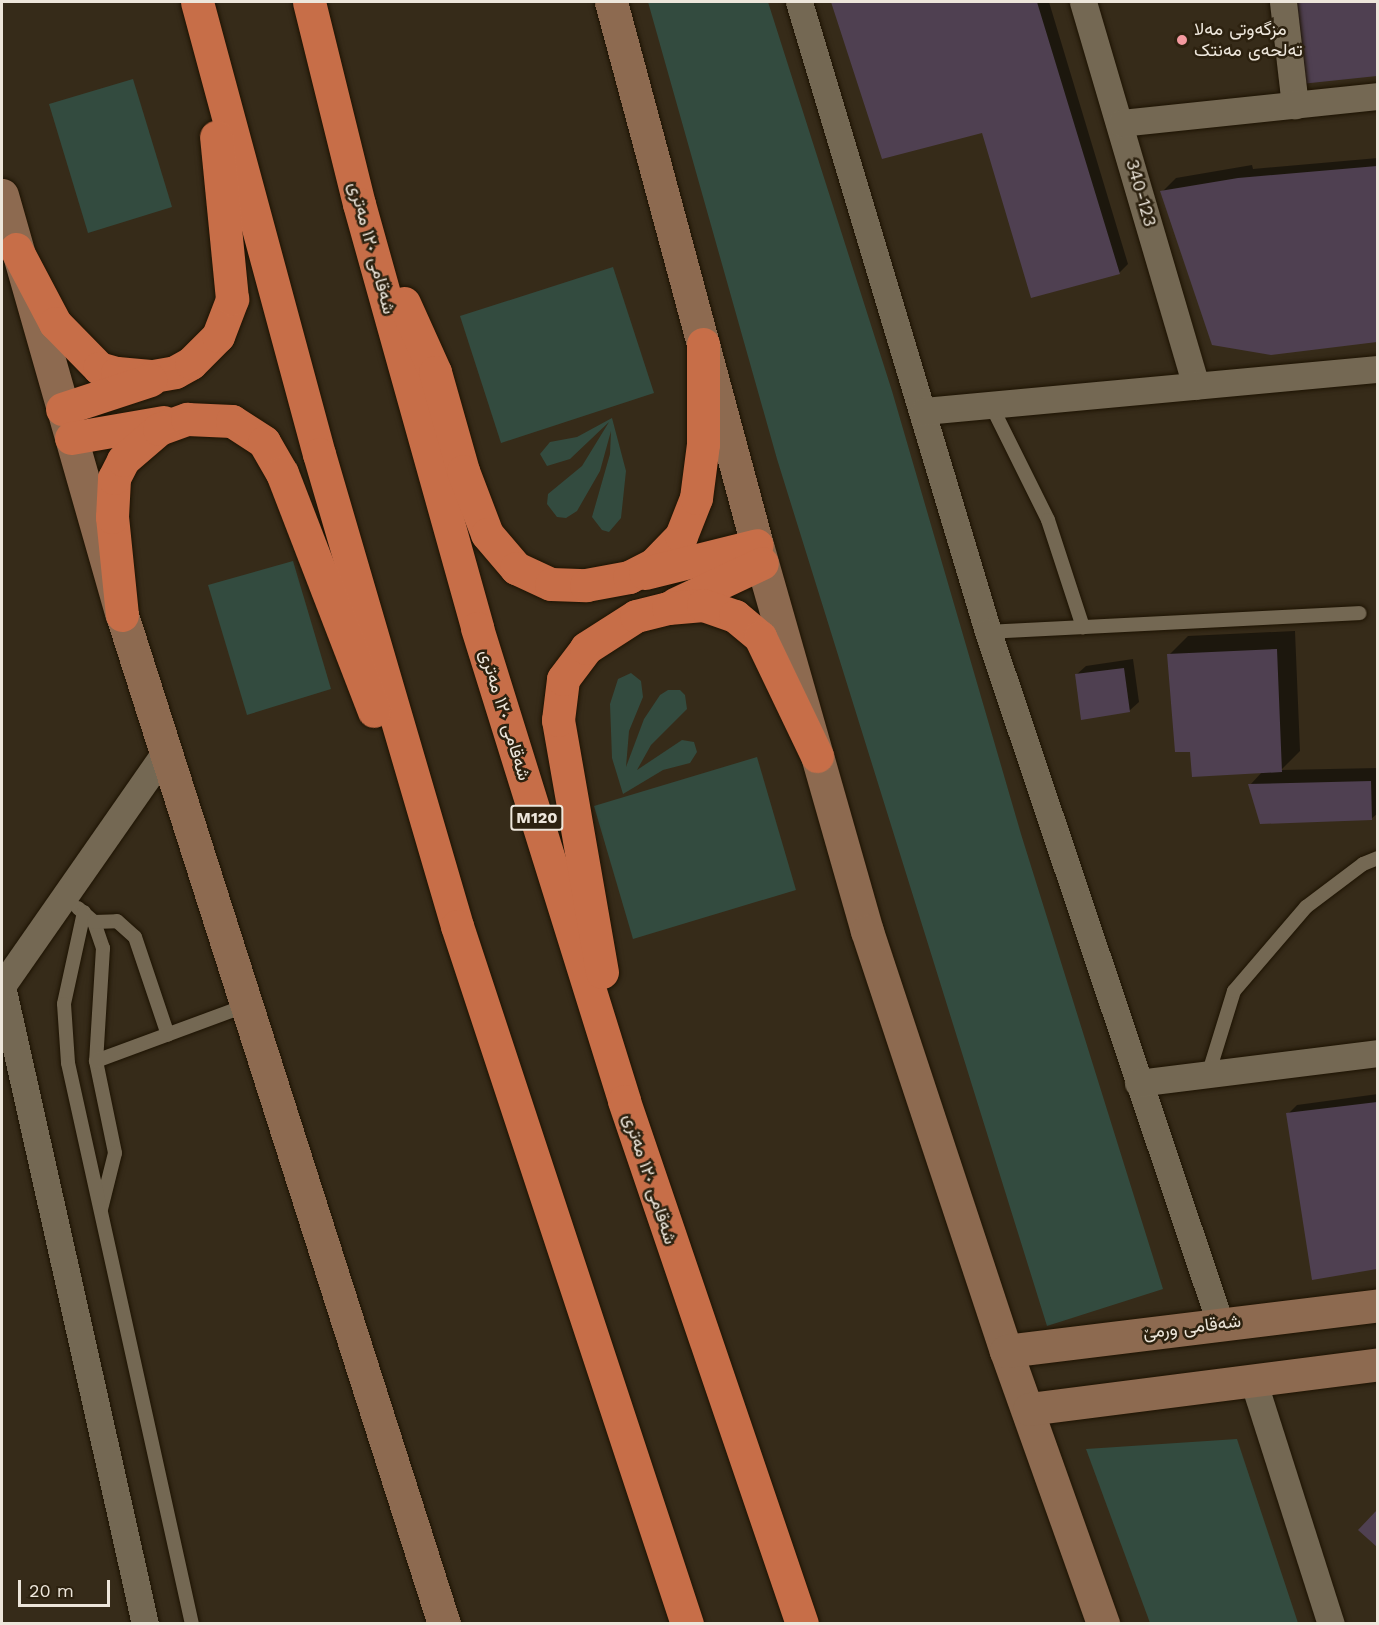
<!DOCTYPE html>
<html>
<head>
<meta charset="utf-8">
<style>
  body { margin:0 }
  #map { position:relative; width:1379px; height:1625px; overflow:hidden; background:#362b19; font-family:"Work Sans",Vazirmatn,sans-serif }
  div>[style] { position:absolute }
  [style*='--x'] { left:calc(var(--x)*1px); top:calc(var(--y)*1px); width:calc(var(--w)*1px); rotate:calc(var(--a)*1deg) }
  .green>* { inset:0; background:#334b3f }
  .shadow>* { inset:0; background:#0007 }
  .building>* { inset:0; background:#4f4051 }
  .roads { filter:drop-shadow(0 0 2px #1d1303) drop-shadow(0 0 2px #1d1303) }
  .lane>* { height:14px; margin:-7px; padding:0 7px; transform-origin:7px; border-radius:7px; background:#746853 }
  .street>* { height:27px; margin:-13.5px; padding:0 13.5px; transform-origin:13.5px; border-radius:13.5px; background:#746853 }
  .secondary>* { height:33px; margin:-16.5px; padding:0 16.5px; transform-origin:16.5px; border-radius:16.5px; background:#8d6a50 }
  .highway>* { height:33px; margin:-16.5px; padding:0 16.5px; transform-origin:16.5px; border-radius:16.5px; background:#c76e48 }
  .dots>* { width:16px; height:16px; translate:-50% -50%; box-sizing:border-box; border:3px solid #2c210f; border-radius:50% }
  span { translate:-50% -50%; white-space:nowrap; text-align:center; line-height:1.15; -webkit-text-stroke:5px #2c210f; paint-order:stroke }
  .shield-label span { padding:2px 4px; background:#2c210f; border:2px solid; border-radius:4px; -webkit-text-stroke-width:0 }
  .shield-label { font-size:16px; color:#ede6db; font-weight:700 }
  .poi-label { font-size:18px; color:#ede6db }
  .left { translate:0 -50%; text-align:left }
  .street-label { font-size:18px; color:#ede6db }
  .frame { position:absolute; inset:0; border:3px solid #ede6db; pointer-events:none }
  .scale { position:absolute; left:18px; top:1580px; width:92px; height:27px; box-sizing:border-box; border:3px solid #ede6db; border-top:0; padding-left:8px; font-size:18px; line-height:21px; white-space:nowrap; color:#ede6db; -webkit-text-stroke:4px #2c210f; paint-order:stroke }
</style>
</head>
<body>
<div id="map">
  <div class="green">
    <div style="clip-path:polygon(648px 2px,768px 2px,892px 391px,1021px 834px,1163px 1289px,1047px 1326px,777px 459px)"></div>
    <div style="clip-path:polygon(133px 79px,172px 207px,88px 233px,49px 104px)"></div>
    <div style="clip-path:polygon(613px 267px,654px 393px,501px 443px,460px 316px)"></div>
    <div style="clip-path:polygon(612px 418px,626px 471px,621px 518px,609px 532px,602px 530px,592px 517px,610px 454px,611px 431px,600px 471px,577px 511px,566px 518px,557px 517px,547px 504px,548px 494px,582px 466px,609px 422px,570px 459px,547px 466px,540px 454px,550px 442px,577px 437px)"></div>
    <div style="clip-path:polygon(293px 561px,331px 689px,247px 715px,208px 585px)"></div>
    <div style="clip-path:polygon(631px 673px,641px 681px,643px 697px,629px 731px,626px 767px,644px 719px,660px 695px,668px 690px,680px 690px,685px 695px,687px 709px,651px 745px,637px 770px,682px 740px,694px 742px,697px 752px,690px 763px,663px 770px,623px 794px,612px 758px,610px 704px,618px 679px)"></div>
    <div style="clip-path:polygon(757px 757px,796px 890px,633px 939px,594px 806px)"></div>
    <div style="clip-path:polygon(1237px 1439px,1298px 1623px,1150px 1623px,1086px 1449px)"></div>
  </div>
  <div class="shadow">
    <div style="clip-path:polygon(834px 2px,1049px 2px,1128px 264px,1119px 273px,983px 131px,883px 157px)"></div>
    <div style="clip-path:polygon(1294px 2px,1378px 2px,1378px 74px,1302px 83px)"></div>
    <div style="clip-path:polygon(1378px 158px,1378px 340px,1271px 354px,1162px 192px,1176px 178px,1252px 165px,1253px 169px)"></div>
    <div style="clip-path:polygon(1295px 631px,1300px 751px,1281px 770px,1378px 768px,1378px 813px,1371px 819px,1250px 785px,1263px 771px,1191px 751px,1169px 655px,1188px 636px)"></div>
    <div style="clip-path:polygon(1133px 659px,1139px 702px,1129px 711px,1076px 675px,1086px 666px)"></div>
    <div style="clip-path:polygon(1378px 1094px,1378px 1267px,1313px 1278px,1288px 1114px,1297px 1105px)"></div>
  </div>
  <div class="building">
    <div style="clip-path:polygon(831px 2px,1037px 2px,1120px 274px,1031px 298px,982px 133px,882px 159px)"></div>
    <div style="clip-path:polygon(1292px 2px,1377px 2px,1377px 76px,1301px 84px)"></div>
    <div style="clip-path:polygon(1377px 166px,1377px 342px,1271px 355px,1212px 345px,1160px 191px,1238px 178px)"></div>
    <div style="clip-path:polygon(1277px 649px,1282px 772px,1192px 777px,1190px 752px,1175px 752px,1167px 654px)"></div>
    <div style="clip-path:polygon(1124px 668px,1130px 712px,1081px 720px,1075px 674px)"></div>
    <div style="clip-path:polygon(1371px 781px,1372px 820px,1260px 824px,1248px 784px)"></div>
    <div style="clip-path:polygon(1377px 1102px,1377px 1269px,1312px 1280px,1286px 1113px)"></div>
    <div style="clip-path:polygon(1377px 1510px,1377px 1547px,1358px 1530px)"></div>
  </div>
  <div class="roads">
    <div class="lane">
      <div style="--x:991;--y:405;--w:128;--a:63.6"></div>
      <div style="--x:1048;--y:520;--w:113;--a:71.9"></div>
      <div style="--x:988;--y:632;--w:372;--a:-2.9"></div>
      <div style="--x:78;--y:908;--w:21;--a:41"></div>
      <div style="--x:94;--y:922;--w:28;--a:71"></div>
      <div style="--x:103;--y:948;--w:113;--a:93.5"></div>
      <div style="--x:96;--y:1061;--w:94;--a:78.3"></div>
      <div style="--x:115;--y:1153;--w:58;--a:104"></div>
      <div style="--x:84;--y:912;--w:94;--a:102.3"></div>
      <div style="--x:64;--y:1004;--w:59;--a:86.1"></div>
      <div style="--x:68;--y:1063;--w:575;--a:77.54"></div>
      <div style="--x:94;--y:922;--w:23;--a:-2"></div>
      <div style="--x:117;--y:921;--w:24;--a:42"></div>
      <div style="--x:135;--y:937;--w:103;--a:71.4"></div>
      <div style="--x:96;--y:1061;--w:161;--a:-20.3"></div>
      <div style="--x:1208;--y:1075;--w:88;--a:-72.8"></div>
      <div style="--x:1234;--y:991;--w:111;--a:-49.4"></div>
      <div style="--x:1306;--y:907;--w:71;--a:-37"></div>
      <div style="--x:1363;--y:864;--w:16;--a:-22"></div>
    </div>
    <div class="street">
      <div style="--x:799;--y:2;--w:658;--a:73.3"></div>
      <div style="--x:988;--y:632;--w:729;--a:71.44"></div>
      <div style="--x:1083;--y:2;--w:400;--a:73.6"></div>
      <div style="--x:1283;--y:2;--w:104;--a:83.4"></div>
      <div style="--x:1121;--y:123;--w:258;--a:-6"></div>
      <div style="--x:924;--y:411;--w:456;--a:-5.3"></div>
      <div style="--x:2;--y:986;--w:654;--a:77.37"></div>
      <div style="--x:2;--y:986;--w:287;--a:-55.1"></div>
      <div style="--x:1138;--y:1083;--w:242;--a:-7.1"></div>
      <div style="--x:1253;--y:1380;--w:256;--a:72.3"></div>
    </div>
    <div class="secondary">
      <div style="--x:611;--y:2;--w:562;--a:74.95"></div>
      <div style="--x:757;--y:545;--w:401;--a:74.1"></div>
      <div style="--x:867;--y:931;--w:442;--a:71.7"></div>
      <div style="--x:1006;--y:1351;--w:290;--a:70.4"></div>
      <div style="--x:2;--y:195;--w:437;--a:74.1"></div>
      <div style="--x:122;--y:615;--w:1059;--a:72.3"></div>
      <div style="--x:1006;--y:1351;--w:375;--a:-7"></div>
      <div style="--x:1029;--y:1409;--w:352;--a:-7.3"></div>
    </div>
    <div class="highway">
      <div style="--x:197;--y:2;--w:468;--a:74.9"></div>
      <div style="--x:319;--y:454;--w:492;--a:73.7"></div>
      <div style="--x:457;--y:926;--w:735;--a:71.76"></div>
      <div style="--x:309;--y:2;--w:208;--a:76.1"></div>
      <div style="--x:359;--y:204;--w:440;--a:74.4"></div>
      <div style="--x:477;--y:628;--w:495;--a:72.7"></div>
      <div style="--x:624;--y:1101;--w:552;--a:71.2"></div>
      <div style="--x:16;--y:249;--w:84;--a:62.2"></div>
      <div style="--x:55;--y:323;--w:63;--a:45.6"></div>
      <div style="--x:99;--y:368;--w:19;--a:16"></div>
      <div style="--x:117;--y:373;--w:36;--a:5"></div>
      <div style="--x:153;--y:376;--w:22;--a:-10"></div>
      <div style="--x:175;--y:372;--w:18;--a:-29"></div>
      <div style="--x:191;--y:363;--w:38;--a:-45"></div>
      <div style="--x:218;--y:336;--w:40;--a:-69"></div>
      <div style="--x:232;--y:299;--w:163;--a:-95.6"></div>
      <div style="--x:404;--y:303;--w:76;--a:65.8"></div>
      <div style="--x:435;--y:372;--w:103;--a:74.2"></div>
      <div style="--x:463;--y:471;--w:67;--a:69.1"></div>
      <div style="--x:487;--y:534;--w:45;--a:49.5"></div>
      <div style="--x:516;--y:568;--w:38;--a:25"></div>
      <div style="--x:551;--y:584;--w:35;--a:2"></div>
      <div style="--x:586;--y:585;--w:44;--a:-10.5"></div>
      <div style="--x:629;--y:577;--w:28;--a:-27"></div>
      <div style="--x:654;--y:564;--w:39;--a:-46"></div>
      <div style="--x:681;--y:536;--w:41;--a:-68.5"></div>
      <div style="--x:696;--y:498;--w:54;--a:-82.6"></div>
      <div style="--x:703;--y:444;--w:100;--a:-90"></div>
      <div style="--x:62;--y:409;--w:93;--a:-18.2"></div>
      <div style="--x:71;--y:438;--w:94;--a:-9.8"></div>
      <div style="--x:645;--y:573;--w:115;--a:-14"></div>
      <div style="--x:675;--y:604;--w:96;--a:-25.2"></div>
      <div style="--x:122;--y:615;--w:99;--a:-95.8"></div>
      <div style="--x:112;--y:517;--w:39;--a:-87"></div>
      <div style="--x:114;--y:478;--w:20;--a:-63"></div>
      <div style="--x:123;--y:460;--w:48;--a:-40.7"></div>
      <div style="--x:159;--y:429;--w:30;--a:-20"></div>
      <div style="--x:187;--y:419;--w:45;--a:2.5"></div>
      <div style="--x:232;--y:421;--w:38;--a:33"></div>
      <div style="--x:264;--y:442;--w:36;--a:60"></div>
      <div style="--x:282;--y:473;--w:255;--a:68.9"></div>
      <div style="--x:602;--y:972;--w:256;--a:-99.9"></div>
      <div style="--x:558;--y:720;--w:41;--a:-83"></div>
      <div style="--x:563;--y:679;--w:39;--a:-53"></div>
      <div style="--x:586;--y:648;--w:59;--a:-32.6"></div>
      <div style="--x:636;--y:616;--w:33;--a:-14"></div>
      <div style="--x:668;--y:608;--w:35;--a:-5"></div>
      <div style="--x:703;--y:605;--w:34;--a:19"></div>
      <div style="--x:735;--y:616;--w:33;--a:40"></div>
      <div style="--x:760;--y:637;--w:132;--a:64.4"></div>
    </div>
  </div>
  <div class="dots">
    <div style="left:1182px;top:40px;background:#f49aa0"></div>
  </div>
  <div class="shield-label">
    <span style="left:537px;top:818px">M120</span>
  </div>
  <div class="poi-label">
    <span class="left" style="left:1194px;top:40px">مزگەوتی مەلا<br>تەلحەی مەنتک</span>
  </div>
  <div class="street-label">
    <span style="left:1141px;top:193px;rotate:74deg">340-123</span>
    <span style="left:372px;top:248px;rotate:75deg">شەقامی ١٢٠ مەتری</span>
    <span style="left:505px;top:715px;rotate:73deg">شەقامی ١٢٠ مەتری</span>
    <span style="left:650px;top:1179px;rotate:72deg">شەقامی ١٢٠ مەتری</span>
    <span style="left:1192px;top:1327px;rotate:-7deg">شەقامی ورمێ</span>
  </div>
  <div class="frame"></div>
  <div class="scale">20 m</div>
</div>
</body>
</html>
